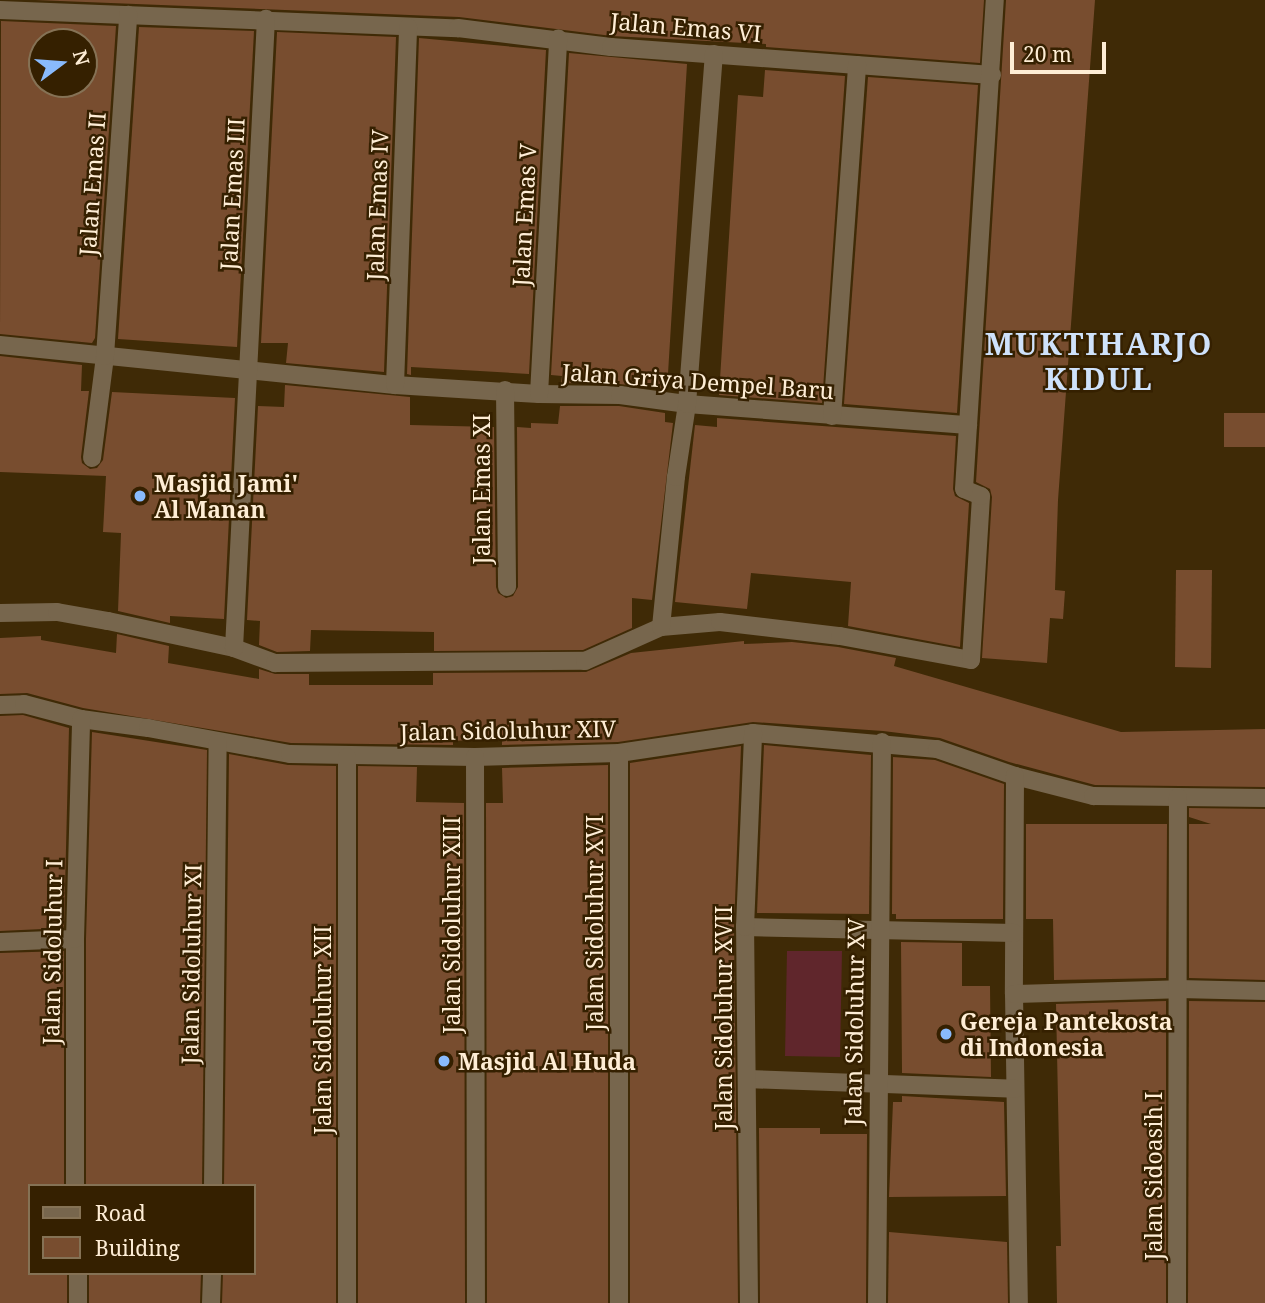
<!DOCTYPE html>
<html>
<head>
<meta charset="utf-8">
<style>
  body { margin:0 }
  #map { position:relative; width:1265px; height:1303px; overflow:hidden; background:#3f2a06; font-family:"Noto Serif",serif }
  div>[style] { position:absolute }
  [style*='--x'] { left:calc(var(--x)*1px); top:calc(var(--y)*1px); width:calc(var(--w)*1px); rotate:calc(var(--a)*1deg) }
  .green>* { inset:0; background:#60262c }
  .building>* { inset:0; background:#784d2f }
  .minor>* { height:18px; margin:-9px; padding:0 9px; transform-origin:9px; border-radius:9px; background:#77664d }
  .dots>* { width:19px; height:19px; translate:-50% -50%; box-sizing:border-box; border:4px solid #352000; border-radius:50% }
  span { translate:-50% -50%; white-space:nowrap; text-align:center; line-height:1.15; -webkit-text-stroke:5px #352000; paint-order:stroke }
  .street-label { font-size:23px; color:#feedd5 }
  .poi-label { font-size:23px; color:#feedd5; font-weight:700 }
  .left { translate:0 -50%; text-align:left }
  .district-label { font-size:30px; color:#cfe2fb; font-weight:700; letter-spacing:2px }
  .legend { position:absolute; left:28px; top:1184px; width:228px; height:91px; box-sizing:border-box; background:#352000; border:2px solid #857255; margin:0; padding:9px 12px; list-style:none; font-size:21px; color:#feedd5 }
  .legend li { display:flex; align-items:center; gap:14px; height:35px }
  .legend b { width:35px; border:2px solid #857255 }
  .north { position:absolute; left:28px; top:28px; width:70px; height:70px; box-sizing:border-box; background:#352000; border:2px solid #857255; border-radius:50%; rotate:74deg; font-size:19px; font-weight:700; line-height:28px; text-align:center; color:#feedd5 }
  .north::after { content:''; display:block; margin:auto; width:24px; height:32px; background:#89bafc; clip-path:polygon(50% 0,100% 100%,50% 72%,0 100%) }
  .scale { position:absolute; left:1010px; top:42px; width:96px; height:32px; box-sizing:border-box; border:4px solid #feedd5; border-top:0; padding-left:9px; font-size:21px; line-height:24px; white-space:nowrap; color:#feedd5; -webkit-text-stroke:5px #352000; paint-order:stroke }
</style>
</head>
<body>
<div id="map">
  <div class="green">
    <div style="clip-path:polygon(787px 951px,842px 951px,840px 1057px,785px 1056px)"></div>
  </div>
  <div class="building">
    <div style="clip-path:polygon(35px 0,984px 0,980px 63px,766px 47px,766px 44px,612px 36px,459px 17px)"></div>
    <div style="clip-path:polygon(1006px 0,1095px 0,1058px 500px,1055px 590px,1065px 591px,1063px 619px,1050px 618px,1047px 663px,982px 658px,992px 497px,990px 489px,976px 482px)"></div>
    <div style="clip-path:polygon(evenodd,1px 21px,116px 26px,95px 338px,92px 343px,0 334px,1px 21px,42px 42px,84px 42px,84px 84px,42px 84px,42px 42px)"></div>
    <div style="clip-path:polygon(139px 27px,254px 31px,237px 347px,118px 339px)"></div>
    <div style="clip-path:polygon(277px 32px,396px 37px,384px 372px,286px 363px,288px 343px,261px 343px)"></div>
    <div style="clip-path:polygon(419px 38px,546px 50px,529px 374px,411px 367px,411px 375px,407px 374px)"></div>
    <div style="clip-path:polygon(569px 53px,687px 64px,667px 390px,620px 384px,561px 383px,562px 376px,551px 375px)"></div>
    <div style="clip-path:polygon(765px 70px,845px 76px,822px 403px,719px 395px,738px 95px,763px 97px)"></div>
    <div style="clip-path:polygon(868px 77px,978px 85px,957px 413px,844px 404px)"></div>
    <div style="clip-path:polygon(0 356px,82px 365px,81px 391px,89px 391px,81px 457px,82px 463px,90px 469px,97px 468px,103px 460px,112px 392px,235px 398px,224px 619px,170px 616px,170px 623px,118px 611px,121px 533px,103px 532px,106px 476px,0 472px)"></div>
    <div style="clip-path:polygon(285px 385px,410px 397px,410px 425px,494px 427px,496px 587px,498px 593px,506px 598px,513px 596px,518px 587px,517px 427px,531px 428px,531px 423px,558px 424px,560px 406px,619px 406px,665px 413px,665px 422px,673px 423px,652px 600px,632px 598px,632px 628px,583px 650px,434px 651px,434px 632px,311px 630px,310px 651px,277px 652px,259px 645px,260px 621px,247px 620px,258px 406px,284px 407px)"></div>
    <div style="clip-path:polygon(1224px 413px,1265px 413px,1265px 447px,1224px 447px)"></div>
    <div style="clip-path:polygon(717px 418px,956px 436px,953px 489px,955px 496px,969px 503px,960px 647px,848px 626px,851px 582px,751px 573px,747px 609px,675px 602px,695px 425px,717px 427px)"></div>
    <div style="clip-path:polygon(1176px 570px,1212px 570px,1211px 668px,1175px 667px)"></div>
    <div style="clip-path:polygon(117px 634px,169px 646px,168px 663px,259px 679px,259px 669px,275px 674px,309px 674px,309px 685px,433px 685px,433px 673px,586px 672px,631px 653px,744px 641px,744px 644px,792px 642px,838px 647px,896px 658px,894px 666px,1121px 732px,1265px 729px,1265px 787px,1095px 785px,1009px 762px,940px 738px,883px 731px,753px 722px,618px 742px,502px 745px,502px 738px,453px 741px,453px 745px,291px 743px,83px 708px,27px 693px,0 694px,0 638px,41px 636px,41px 640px,116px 653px)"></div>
    <div style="clip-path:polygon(23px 715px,69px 728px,64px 928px,0 931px,0 716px)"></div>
    <div style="clip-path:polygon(92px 732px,207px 750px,202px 1186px,86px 1186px,86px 939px)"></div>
    <div style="clip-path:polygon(764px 745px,871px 755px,869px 914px,757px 913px)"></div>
    <div style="clip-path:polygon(741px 746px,734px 927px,738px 1303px,630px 1303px,630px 763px)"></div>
    <div style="clip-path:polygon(229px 754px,288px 765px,336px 766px,336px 1303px,222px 1303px,223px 1273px,254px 1273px,254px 1186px,224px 1186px)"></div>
    <div style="clip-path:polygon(893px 757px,935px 760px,1004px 784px,1003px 919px,896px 919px,896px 914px,892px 914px)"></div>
    <div style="clip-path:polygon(608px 765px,608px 1303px,487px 1303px,486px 803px,503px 803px,502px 768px)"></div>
    <div style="clip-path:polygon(358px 766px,417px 767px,416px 802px,464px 803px,465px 1303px,358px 1303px)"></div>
    <div style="clip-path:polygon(1189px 808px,1265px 809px,1265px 980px,1189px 978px,1189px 824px,1211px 824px,1189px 817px)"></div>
    <div style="clip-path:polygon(1026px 824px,1167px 824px,1166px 978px,1054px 980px,1053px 919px,1026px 919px)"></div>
    <div style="clip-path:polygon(901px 942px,962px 943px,962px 986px,990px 986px,991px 1077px,902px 1073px)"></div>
    <div style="clip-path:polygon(64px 951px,64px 1186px,30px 1186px,30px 1273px,67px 1273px,67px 1303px,0 1303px,0 953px)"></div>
    <div style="clip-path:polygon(1166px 1001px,1166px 1303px,1057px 1303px,1056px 1246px,1061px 1246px,1056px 1004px)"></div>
    <div style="clip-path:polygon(1189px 1001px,1265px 1002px,1265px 1303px,1188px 1303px)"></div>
    <div style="clip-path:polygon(902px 1096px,1004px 1102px,1006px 1196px,889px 1197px,893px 1102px,902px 1102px)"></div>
    <div style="clip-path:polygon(759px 1128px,820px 1128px,820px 1134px,867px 1134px,866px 1303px,760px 1303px)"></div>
    <div style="clip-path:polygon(889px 1232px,1007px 1242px,1008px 1303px,888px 1303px)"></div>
    <div style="clip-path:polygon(89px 1273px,201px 1273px,200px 1303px,89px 1303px)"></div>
  </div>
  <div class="minor">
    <div style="--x:0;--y:10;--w:458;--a:2.3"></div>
    <div style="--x:458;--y:28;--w:154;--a:7.1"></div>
    <div style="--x:611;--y:47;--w:382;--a:4.2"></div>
    <div style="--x:0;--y:345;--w:397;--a:5.8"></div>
    <div style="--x:395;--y:385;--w:144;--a:3.6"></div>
    <div style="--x:539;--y:394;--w:81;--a:0.7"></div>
    <div style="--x:620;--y:395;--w:68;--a:7.7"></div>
    <div style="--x:687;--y:404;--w:282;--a:4.3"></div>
    <div style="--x:395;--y:385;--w:358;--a:-87.9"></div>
    <div style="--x:505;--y:390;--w:197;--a:89.4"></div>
    <div style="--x:539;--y:394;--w:356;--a:-86.9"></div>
    <div style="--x:832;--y:416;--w:352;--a:-85.9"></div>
    <div style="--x:92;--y:458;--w:103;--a:-82.7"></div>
    <div style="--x:105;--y:356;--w:342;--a:-86.1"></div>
    <div style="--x:0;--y:613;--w:57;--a:-1"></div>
    <div style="--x:57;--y:612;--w:52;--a:10"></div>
    <div style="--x:108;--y:621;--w:129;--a:12.1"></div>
    <div style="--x:234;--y:648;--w:44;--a:20.1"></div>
    <div style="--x:275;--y:663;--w:310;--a:-0.4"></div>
    <div style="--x:585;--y:661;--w:83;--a:-24.1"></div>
    <div style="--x:661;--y:627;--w:59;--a:-4.8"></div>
    <div style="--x:720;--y:622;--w:121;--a:6.7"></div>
    <div style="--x:840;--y:636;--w:133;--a:10.4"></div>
    <div style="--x:971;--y:660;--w:164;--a:-86.5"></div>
    <div style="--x:981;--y:496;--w:18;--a:-158"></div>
    <div style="--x:964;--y:489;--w:490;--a:-86.4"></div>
    <div style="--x:661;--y:627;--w:151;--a:-84.3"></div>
    <div style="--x:676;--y:477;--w:74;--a:-81.4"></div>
    <div style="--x:687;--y:404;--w:351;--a:-85.6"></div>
    <div style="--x:234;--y:648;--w:630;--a:-87.09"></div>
    <div style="--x:0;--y:705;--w:24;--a:-2"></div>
    <div style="--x:24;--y:704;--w:59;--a:14.7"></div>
    <div style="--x:81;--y:719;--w:68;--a:7.7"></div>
    <div style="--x:148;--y:728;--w:144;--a:10.4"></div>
    <div style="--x:290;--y:754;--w:185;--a:0.9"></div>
    <div style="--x:475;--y:757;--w:144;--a:-1.6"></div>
    <div style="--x:619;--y:753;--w:135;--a:-8.5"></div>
    <div style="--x:753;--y:733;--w:185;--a:5"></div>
    <div style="--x:937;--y:749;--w:83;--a:19.1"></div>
    <div style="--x:1015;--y:776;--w:81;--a:14.4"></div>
    <div style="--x:1093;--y:796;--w:172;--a:0.7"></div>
    <div style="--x:619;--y:753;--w:550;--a:90"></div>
    <div style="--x:475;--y:757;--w:546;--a:89.9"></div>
    <div style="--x:1015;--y:776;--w:218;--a:90.3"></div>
    <div style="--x:1014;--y:994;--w:309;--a:89.1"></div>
    <div style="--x:745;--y:927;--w:269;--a:1.3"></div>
    <div style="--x:0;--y:942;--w:75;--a:-2.3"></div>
    <div style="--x:1014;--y:994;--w:164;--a:-1.7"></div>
    <div style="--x:1178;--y:989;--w:87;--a:1.3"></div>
    <div style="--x:747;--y:1079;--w:268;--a:2.1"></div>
    <div style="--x:75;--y:1186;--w:247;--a:-90"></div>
    <div style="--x:75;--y:939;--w:220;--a:-88.4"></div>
    <div style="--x:213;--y:1186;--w:443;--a:-89.4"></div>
    <div style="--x:78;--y:1273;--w:30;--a:90"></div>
    <div style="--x:211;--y:1303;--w:30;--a:-88"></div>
    <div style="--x:347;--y:1303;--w:546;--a:-90"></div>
    <div style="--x:749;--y:1303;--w:376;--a:-90.6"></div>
    <div style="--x:745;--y:927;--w:194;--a:-87.6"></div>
    <div style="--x:877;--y:1303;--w:561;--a:-89.49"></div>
    <div style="--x:1177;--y:1303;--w:506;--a:-89.89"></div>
  </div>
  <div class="dots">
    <div style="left:140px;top:496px;background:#89bafc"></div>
    <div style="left:946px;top:1034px;background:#89bafc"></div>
    <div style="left:444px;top:1061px;background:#89bafc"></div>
  </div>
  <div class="street-label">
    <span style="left:686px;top:27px;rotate:5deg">Jalan Emas VI</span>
    <span style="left:92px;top:184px;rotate:-86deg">Jalan Emas II</span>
    <span style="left:232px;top:194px;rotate:-87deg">Jalan Emas III</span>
    <span style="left:377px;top:205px;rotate:-88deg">Jalan Emas IV</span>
    <span style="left:524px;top:215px;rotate:-87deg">Jalan Emas V</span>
    <span style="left:698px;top:381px;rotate:4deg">Jalan Griya Dempel Baru</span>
    <span style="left:481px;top:489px;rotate:-90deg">Jalan Emas XI</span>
    <span style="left:508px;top:730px;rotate:-1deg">Jalan Sidoluhur XIV</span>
    <span style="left:594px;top:923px;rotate:-90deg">Jalan Sidoluhur XVI</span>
    <span style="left:451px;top:925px;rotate:-90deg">Jalan Sidoluhur XIII</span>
    <span style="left:52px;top:952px;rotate:-89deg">Jalan Sidoluhur I</span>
    <span style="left:191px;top:964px;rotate:-89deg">Jalan Sidoluhur XI</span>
    <span style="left:723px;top:1018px;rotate:-90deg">Jalan Sidoluhur XVII</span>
    <span style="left:854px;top:1022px;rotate:-89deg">Jalan Sidoluhur XV</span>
    <span style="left:322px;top:1030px;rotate:-90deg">Jalan Sidoluhur XII</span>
    <span style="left:1153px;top:1176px;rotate:-90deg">Jalan Sidoasih I</span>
  </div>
  <div class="poi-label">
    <span class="left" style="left:154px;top:496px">Masjid Jami'<br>Al Manan</span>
    <span class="left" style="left:960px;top:1034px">Gereja Pantekosta<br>di Indonesia</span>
    <span class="left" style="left:458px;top:1061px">Masjid Al Huda</span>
  </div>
  <div class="district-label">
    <span style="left:1099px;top:361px">MUKTIHARJO<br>KIDUL</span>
  </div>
  <ul class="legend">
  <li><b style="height:9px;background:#77664d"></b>Road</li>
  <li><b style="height:19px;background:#784d2f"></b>Building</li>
  </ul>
  <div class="north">N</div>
  <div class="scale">20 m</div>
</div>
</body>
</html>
